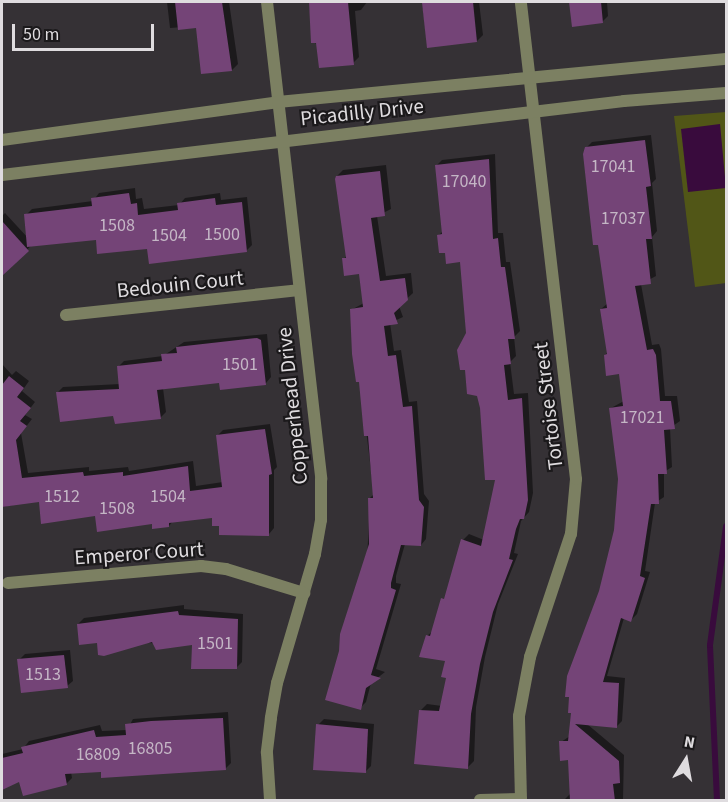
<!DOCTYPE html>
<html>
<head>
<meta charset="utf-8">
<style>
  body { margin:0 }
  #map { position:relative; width:728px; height:802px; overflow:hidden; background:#353135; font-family:"Source Sans 3",sans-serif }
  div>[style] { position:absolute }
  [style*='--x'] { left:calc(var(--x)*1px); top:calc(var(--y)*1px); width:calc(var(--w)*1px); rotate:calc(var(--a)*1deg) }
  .green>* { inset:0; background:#515617 }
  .water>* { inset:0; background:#390b3d }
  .shadow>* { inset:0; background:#0007 }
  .stream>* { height:6px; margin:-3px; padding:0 3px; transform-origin:3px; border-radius:3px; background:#390b3d }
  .building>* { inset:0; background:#744477 }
  .minor>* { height:12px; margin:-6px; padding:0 6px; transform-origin:6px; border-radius:6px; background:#7c8062 }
  .tertiary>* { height:12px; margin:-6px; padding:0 6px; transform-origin:6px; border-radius:6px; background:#7c8062 }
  span { translate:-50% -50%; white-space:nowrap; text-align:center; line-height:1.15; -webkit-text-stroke:4.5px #1b191b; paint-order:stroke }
  .number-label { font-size:18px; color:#c4b6c5 }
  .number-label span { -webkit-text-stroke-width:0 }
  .street-label { font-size:21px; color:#dfdcdf }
  .frame { position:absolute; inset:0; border:3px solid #dfdcdf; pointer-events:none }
  .north { position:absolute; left:656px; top:730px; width:60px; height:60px; -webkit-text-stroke:4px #1b191b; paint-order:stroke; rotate:11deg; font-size:16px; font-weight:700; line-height:24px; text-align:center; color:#dfdcdf }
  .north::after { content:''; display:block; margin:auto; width:21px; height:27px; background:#dfdcdf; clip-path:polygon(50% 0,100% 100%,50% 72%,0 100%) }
  .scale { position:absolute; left:12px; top:24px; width:142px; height:27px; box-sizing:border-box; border:3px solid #dfdcdf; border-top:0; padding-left:8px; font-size:18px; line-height:21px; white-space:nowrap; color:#dfdcdf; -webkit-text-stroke:4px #1b191b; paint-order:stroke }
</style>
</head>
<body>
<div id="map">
  <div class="green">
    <div style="clip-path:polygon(726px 112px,726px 283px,695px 287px,674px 116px)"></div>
  </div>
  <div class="water">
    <div style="clip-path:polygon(720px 124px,726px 188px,688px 192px,681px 129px)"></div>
  </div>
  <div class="shadow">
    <div style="clip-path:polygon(167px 2px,229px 2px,238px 64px,232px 70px,197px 26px,170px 28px)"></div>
    <div style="clip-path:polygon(309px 2px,367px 2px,361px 10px,355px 11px,359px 57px,353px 63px,313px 42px)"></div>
    <div style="clip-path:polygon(422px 2px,479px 2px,483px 35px,477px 41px,428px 46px)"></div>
    <div style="clip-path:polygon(570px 2px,607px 2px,608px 16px,602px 22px,573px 25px)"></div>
    <div style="clip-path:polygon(651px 135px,656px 179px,652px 183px,657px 231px,652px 237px,656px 276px,641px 284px,652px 345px,659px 344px,661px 349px,665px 396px,677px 396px,680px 421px,670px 428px,672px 467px,664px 472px,664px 497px,655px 503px,645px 571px,650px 572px,637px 614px,631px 620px,624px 618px,607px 676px,625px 678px,622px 721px,616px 727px,587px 724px,624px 755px,623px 799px,564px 800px,571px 793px,569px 759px,561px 742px,570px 736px,616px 531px,620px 479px,611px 408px,624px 401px,621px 372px,605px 355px,608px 352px,601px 309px,608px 303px,586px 148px,592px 142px)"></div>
    <div style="clip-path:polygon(495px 154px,498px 233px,503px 233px,506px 262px,510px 262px,520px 331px,514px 337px,516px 356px,510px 362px,514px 394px,528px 393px,533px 493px,529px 512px,521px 521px,514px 553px,518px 554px,498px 604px,485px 657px,476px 707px,474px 761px,468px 767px,421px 710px,427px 704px,442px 706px,448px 677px,446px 660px,427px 636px,434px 630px,447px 594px,463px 540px,469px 534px,484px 540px,497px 478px,468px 333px,461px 261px,447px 251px,438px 236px,443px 231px,436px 166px,442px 160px)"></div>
    <div style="clip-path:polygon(386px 165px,391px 209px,377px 216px,386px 276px,411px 273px,413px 293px,399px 306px,403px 317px,390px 323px,394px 351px,401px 350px,409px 402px,417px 401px,424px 494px,429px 501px,426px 539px,421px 545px,405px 544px,396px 576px,396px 583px,401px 584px,376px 669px,385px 672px,371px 683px,366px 702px,360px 708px,370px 498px,374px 494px,351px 310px,364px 303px,360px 272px,344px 259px,347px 255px,337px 176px,343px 170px)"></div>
    <div style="clip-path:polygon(135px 188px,136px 199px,142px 198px,144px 209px,179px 205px,185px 198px,220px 193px,221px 200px,247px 197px,252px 245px,246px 251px,149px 247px,97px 238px,33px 244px,2px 273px,2px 216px,5px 213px,28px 238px,26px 215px,32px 209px,93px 201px,99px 193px)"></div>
    <div style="clip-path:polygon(267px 334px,271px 377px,266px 383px,220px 382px,163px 388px,166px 412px,160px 418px,114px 414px,57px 393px,63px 387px,120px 384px,118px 367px,124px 361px,163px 356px,184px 342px)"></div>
    <div style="clip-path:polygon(2px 364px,12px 375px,16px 371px,29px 381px,22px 391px,35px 402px,25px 415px,32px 419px,21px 433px,28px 473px,89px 467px,89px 471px,128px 467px,129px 471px,193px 461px,196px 486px,223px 482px,217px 436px,223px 430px,270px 424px,277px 467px,274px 470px,274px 528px,269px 534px,221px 525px,213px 516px,173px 521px,169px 526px,40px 500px,2px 507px,2px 450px,10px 449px,2px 442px)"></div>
    <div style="clip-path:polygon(184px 605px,184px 609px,243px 614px,242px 662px,236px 668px,193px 644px,98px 642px,78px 624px,84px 618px)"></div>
    <div style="clip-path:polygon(70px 650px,73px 681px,67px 686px,19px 660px,25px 654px)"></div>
    <div style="clip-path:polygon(228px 712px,231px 763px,225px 769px,71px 772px,72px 778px,66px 784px,20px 780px,2px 788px,2px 754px,23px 749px,29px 741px,100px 725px,102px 731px,127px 730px,133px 719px)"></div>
    <div style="clip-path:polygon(324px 719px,374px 724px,371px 766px,365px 772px,318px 725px)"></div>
  </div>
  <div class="stream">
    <div style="--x:717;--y:800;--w:155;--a:-92.6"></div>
    <div style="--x:710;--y:645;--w:120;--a:-82.3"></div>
  </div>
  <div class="building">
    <div style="clip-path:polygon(175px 2px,222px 2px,232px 71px,201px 74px,196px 28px,178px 30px)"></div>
    <div style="clip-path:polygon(309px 2px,348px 2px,354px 65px,319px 68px,316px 43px,311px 43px)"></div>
    <div style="clip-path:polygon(473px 2px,477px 42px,427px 48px,422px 3px)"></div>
    <div style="clip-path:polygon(569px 2px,601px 2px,603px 23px,572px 27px)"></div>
    <div style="clip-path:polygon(645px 140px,651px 186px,646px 187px,652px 239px,646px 239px,651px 284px,635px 286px,647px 350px,653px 349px,656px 355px,660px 401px,671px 401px,675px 429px,664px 430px,667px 474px,658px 474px,659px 504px,651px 504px,640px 576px,645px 578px,631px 622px,621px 618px,603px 682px,619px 683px,617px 728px,575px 724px,619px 761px,620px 783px,613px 784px,615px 801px,570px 801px,568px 760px,560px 761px,559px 741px,568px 741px,571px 713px,568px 713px,569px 697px,565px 697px,567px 676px,599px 591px,614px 530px,618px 479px,609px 408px,623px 406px,619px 374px,606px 376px,604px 355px,607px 354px,600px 309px,607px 308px,598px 245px,593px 245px,583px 154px,585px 147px)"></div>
    <div style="clip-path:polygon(489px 159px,493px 239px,498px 238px,501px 267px,505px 267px,515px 339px,508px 339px,511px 364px,504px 365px,508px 400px,522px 398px,528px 500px,524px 519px,520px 519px,516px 529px,509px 559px,513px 560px,493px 612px,480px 664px,471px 714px,468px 769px,414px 764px,419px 710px,439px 711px,446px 678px,441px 677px,445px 661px,419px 657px,426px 635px,430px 636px,441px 598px,444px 599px,461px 539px,481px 546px,495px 480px,485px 480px,480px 408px,477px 396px,467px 394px,465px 370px,460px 370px,457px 350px,466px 333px,460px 262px,446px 264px,445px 253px,439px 253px,437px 235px,442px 234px,435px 165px)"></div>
    <div style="clip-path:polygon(380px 171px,385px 216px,371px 218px,380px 281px,405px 278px,408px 300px,394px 313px,398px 324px,384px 326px,388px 356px,396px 355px,403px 407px,412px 406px,419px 500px,424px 507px,421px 546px,401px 545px,391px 583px,391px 588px,396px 590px,371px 675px,381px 678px,366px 688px,361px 710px,325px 700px,339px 651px,340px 634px,369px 544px,368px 498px,373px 498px,368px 436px,364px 436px,359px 382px,356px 382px,352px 354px,350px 309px,363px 307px,359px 274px,344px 276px,342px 258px,346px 258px,335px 179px,336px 176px)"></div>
    <div style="clip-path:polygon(129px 193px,131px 204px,137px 203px,138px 215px,178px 210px,177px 203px,215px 198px,216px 205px,242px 202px,247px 252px,149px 264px,147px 249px,97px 254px,96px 240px,27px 247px,24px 214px,92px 206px,91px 198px)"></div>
    <div style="clip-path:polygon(2px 221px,29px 251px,2px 276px)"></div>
    <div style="clip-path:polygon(257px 338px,261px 340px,266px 385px,220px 390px,219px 383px,157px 390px,161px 419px,115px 424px,113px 416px,60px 422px,56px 392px,119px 389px,117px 366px,162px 361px,161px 354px,177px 353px,176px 347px)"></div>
    <div style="clip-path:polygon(9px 376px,24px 388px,17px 397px,31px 408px,20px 421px,27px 426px,16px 440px,22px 478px,83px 472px,84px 476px,123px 472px,123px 476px,188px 466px,190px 491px,222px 487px,216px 435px,265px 429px,272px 474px,269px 475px,269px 536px,219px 535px,219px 526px,212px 526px,212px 518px,169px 523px,169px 527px,152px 529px,152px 524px,97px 532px,95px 516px,41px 524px,39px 502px,2px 507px,2px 385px)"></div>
    <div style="clip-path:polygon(178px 611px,179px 615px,238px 619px,237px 669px,191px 669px,192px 645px,156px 650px,152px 642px,104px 656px,98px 655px,97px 643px,79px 645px,77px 624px)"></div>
    <div style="clip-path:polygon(64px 655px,68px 688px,21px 693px,17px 659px)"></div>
    <div style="clip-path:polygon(223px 718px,226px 770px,101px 778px,101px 772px,65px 774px,67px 785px,23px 796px,19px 782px,2px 790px,2px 758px,23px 753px,21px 747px,94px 730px,96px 737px,126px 735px,125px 724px,151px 721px)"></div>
    <div style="clip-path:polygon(316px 724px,368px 729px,366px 773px,313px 770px)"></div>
  </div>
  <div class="minor">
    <div style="--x:267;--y:2;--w:480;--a:83.5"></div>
    <div style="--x:321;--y:479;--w:41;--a:90"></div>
    <div style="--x:321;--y:520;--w:35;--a:100"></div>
    <div style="--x:315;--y:554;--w:134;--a:106.4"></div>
    <div style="--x:277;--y:683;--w:36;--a:100"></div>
    <div style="--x:271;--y:718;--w:35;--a:97"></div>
    <div style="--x:267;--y:753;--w:47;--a:86.3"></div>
    <div style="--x:66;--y:315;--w:234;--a:-6.1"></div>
    <div style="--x:8;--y:583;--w:194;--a:-5"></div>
    <div style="--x:201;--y:566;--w:25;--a:7"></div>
    <div style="--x:226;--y:569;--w:82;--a:17.1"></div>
    <div style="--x:480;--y:800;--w:41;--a:-1.4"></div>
    <div style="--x:521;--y:800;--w:84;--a:-91.4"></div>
    <div style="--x:519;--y:716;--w:60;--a:-79.4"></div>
    <div style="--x:530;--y:657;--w:130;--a:-71.6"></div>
    <div style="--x:571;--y:534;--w:55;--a:-84.8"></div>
    <div style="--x:576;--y:479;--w:480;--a:-96.6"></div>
  </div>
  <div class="tertiary">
    <div style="--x:2;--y:140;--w:279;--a:-7.8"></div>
    <div style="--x:278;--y:102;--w:450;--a:-5.5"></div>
    <div style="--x:2;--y:175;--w:626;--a:-6.78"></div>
    <div style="--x:624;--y:101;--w:102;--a:-4.5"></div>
  </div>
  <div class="number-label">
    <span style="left:613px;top:167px">17041</span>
    <span style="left:464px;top:182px">17040</span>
    <span style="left:623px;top:219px">17037</span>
    <span style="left:117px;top:226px">1508</span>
    <span style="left:222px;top:235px">1500</span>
    <span style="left:169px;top:236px">1504</span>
    <span style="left:240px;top:365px">1501</span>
    <span style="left:642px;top:418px">17021</span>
    <span style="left:62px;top:497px">1512</span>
    <span style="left:168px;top:497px">1504</span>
    <span style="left:117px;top:509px">1508</span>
    <span style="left:215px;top:644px">1501</span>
    <span style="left:43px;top:675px">1513</span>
    <span style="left:150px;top:749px">16805</span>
    <span style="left:98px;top:755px">16809</span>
  </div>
  <div class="street-label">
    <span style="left:362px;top:112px;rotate:-6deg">Picadilly Drive</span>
    <span style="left:180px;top:284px;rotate:-6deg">Bedouin Court</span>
    <span style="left:292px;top:406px;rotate:-96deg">Copperhead Drive</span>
    <span style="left:548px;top:406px;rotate:-97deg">Tortoise Street</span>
    <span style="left:139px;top:553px;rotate:-4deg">Emperor Court</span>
  </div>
  <div class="frame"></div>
  <div class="north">N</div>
  <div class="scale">50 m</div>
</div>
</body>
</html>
